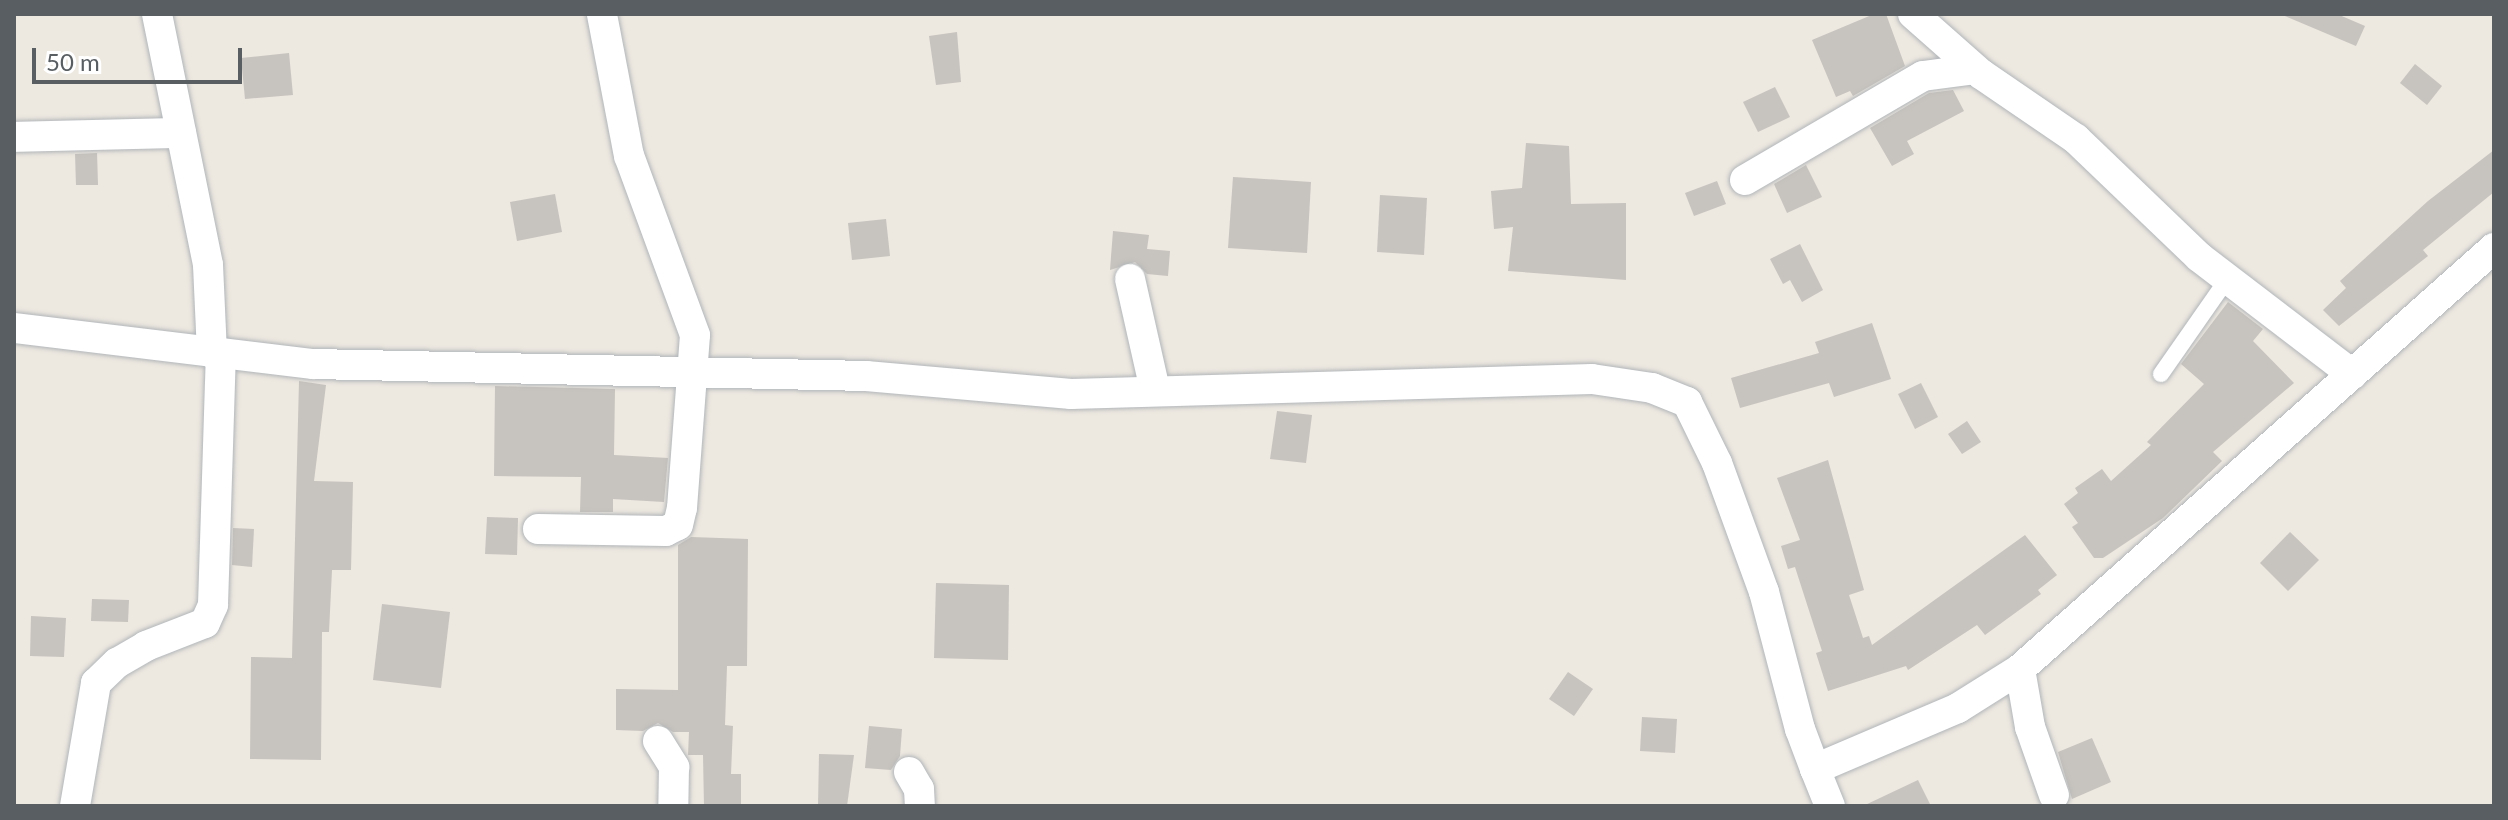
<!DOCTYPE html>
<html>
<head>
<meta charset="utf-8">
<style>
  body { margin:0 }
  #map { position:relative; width:2508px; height:820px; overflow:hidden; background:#ede8e0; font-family:Lato,sans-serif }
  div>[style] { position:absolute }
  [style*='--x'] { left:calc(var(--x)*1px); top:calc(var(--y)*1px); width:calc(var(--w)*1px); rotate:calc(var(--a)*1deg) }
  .building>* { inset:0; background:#c7c3be }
  .roads { filter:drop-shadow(0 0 2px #b1b5b9) drop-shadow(0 0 2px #b1b5b9) }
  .service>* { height:16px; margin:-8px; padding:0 8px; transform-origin:8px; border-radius:8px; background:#fff }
  .minor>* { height:30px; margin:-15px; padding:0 15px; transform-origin:15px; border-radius:15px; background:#fff }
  span { translate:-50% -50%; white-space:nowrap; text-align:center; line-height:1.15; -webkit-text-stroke:7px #fff; paint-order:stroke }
  .frame { position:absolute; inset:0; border:16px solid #595e62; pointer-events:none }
  .scale { position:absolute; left:32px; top:48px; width:210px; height:36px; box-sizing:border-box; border:4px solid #595e62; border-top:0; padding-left:10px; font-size:24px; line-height:28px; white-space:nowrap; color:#595e62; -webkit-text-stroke:6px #fff; paint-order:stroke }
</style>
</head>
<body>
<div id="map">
  <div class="building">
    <div style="clip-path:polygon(1874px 14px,1886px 14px,1905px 66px,1853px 96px,1850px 91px,1836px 97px,1812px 40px)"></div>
    <div style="clip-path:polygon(2280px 14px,2337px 14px,2365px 26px,2356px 46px)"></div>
    <div style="clip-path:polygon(957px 32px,961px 82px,936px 85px,929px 36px)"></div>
    <div style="clip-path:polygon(289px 53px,293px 95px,245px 99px,241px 58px)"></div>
    <div style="clip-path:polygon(2415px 64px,2442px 86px,2427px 105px,2400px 83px)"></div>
    <div style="clip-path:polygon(1775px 87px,1790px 117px,1758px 132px,1743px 102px)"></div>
    <div style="clip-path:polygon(1953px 90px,1964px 111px,1907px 141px,1914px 154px,1892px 166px,1870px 128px,1929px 93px)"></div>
    <div style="clip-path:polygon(1526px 143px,1569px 146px,1571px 204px,1626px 203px,1626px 280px,1508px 271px,1513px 227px,1494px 229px,1491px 191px,1522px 188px)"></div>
    <div style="clip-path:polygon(2494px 150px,2494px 192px,2423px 250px,2428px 256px,2339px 326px,2323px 310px,2346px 288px,2340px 281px,2428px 201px)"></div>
    <div style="clip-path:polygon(97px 153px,98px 185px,76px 185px,75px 154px)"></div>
    <div style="clip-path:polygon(1806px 165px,1822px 197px,1787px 213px,1774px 184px)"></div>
    <div style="clip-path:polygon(1233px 177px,1311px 182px,1307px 253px,1228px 248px)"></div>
    <div style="clip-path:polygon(1717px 181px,1726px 204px,1694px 216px,1685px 193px)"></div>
    <div style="clip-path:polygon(555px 194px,562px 232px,517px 241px,510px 202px)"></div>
    <div style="clip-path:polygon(1380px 195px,1427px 198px,1424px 255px,1377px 252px)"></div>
    <div style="clip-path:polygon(886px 219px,890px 256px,852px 260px,848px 223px)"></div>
    <div style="clip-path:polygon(1113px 231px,1149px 235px,1147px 249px,1170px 251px,1168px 276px,1147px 274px,1135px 262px,1110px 270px)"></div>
    <div style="clip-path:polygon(1800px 244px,1823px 290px,1802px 302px,1790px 280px,1783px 284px,1770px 259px)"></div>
    <div style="clip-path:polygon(2228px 302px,2263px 329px,2253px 341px,2294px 383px,2213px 452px,2222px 461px,2163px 518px,2103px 558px,2094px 558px,2072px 527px,2078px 523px,2064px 504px,2078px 493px,2075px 488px,2102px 469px,2111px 481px,2151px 445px,2147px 442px,2204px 384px,2181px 364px)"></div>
    <div style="clip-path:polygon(1872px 323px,1891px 379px,1834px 397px,1829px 383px,1740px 408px,1731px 378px,1819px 353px,1815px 342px)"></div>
    <div style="clip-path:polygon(299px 381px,326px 385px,314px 481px,353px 482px,351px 570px,332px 570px,329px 632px,322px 632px,321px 760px,250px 759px,251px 657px,292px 658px)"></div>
    <div style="clip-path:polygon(1921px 383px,1938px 417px,1915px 429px,1898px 394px)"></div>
    <div style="clip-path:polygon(495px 386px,615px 389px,614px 455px,668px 458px,664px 502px,613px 499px,613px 512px,580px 512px,581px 477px,494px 476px)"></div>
    <div style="clip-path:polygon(1277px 411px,1312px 415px,1306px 463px,1270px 459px)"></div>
    <div style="clip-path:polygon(1967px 421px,1981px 442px,1962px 454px,1948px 434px)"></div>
    <div style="clip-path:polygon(1828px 460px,1864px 590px,1849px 595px,1863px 638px,1869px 636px,1872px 645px,2025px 535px,2057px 575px,2038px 590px,2041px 594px,1985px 635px,1977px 625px,1908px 670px,1906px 666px,1828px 691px,1816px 653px,1822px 651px,1795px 567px,1788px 569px,1781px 546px,1800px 540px,1777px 478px)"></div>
    <div style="clip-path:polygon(487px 517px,518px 518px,517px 555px,485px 554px)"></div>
    <div style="clip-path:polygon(233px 528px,254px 529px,252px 567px,232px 565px)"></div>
    <div style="clip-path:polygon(2290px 532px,2319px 560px,2288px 591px,2260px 563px)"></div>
    <div style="clip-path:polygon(691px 537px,748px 539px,747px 666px,727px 666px,725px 725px,733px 726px,731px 774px,741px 774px,741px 806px,704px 806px,703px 755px,688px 755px,689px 732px,673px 732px,658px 723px,643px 731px,616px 730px,616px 689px,678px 690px,678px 545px)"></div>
    <div style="clip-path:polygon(936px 583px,1009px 585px,1008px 660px,934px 658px)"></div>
    <div style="clip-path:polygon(92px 599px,129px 600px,128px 622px,91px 621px)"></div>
    <div style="clip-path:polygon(382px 604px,450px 612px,441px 688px,373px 680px)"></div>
    <div style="clip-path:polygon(31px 616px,66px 618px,64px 657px,30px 656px)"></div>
    <div style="clip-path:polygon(1568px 672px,1593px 689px,1574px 716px,1549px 699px)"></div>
    <div style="clip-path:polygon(1642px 717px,1677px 719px,1675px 753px,1640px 751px)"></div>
    <div style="clip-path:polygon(869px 726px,902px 729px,900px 756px,891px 770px,865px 768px)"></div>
    <div style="clip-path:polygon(2092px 738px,2111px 782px,2072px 799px,2058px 752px)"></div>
    <div style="clip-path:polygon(819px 754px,854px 755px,847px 806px,818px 806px)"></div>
    <div style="clip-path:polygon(1918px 780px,1931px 806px,1863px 806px)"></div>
  </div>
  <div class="roads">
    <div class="service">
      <div style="--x:2161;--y:374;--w:117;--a:-55.1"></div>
    </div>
    <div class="minor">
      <div style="--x:157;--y:14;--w:256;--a:78.5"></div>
      <div style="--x:208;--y:265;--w:88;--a:87.4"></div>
      <div style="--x:1913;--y:14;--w:91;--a:41.4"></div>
      <div style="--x:1981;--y:74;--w:115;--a:34.4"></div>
      <div style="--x:2076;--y:139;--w:170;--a:43.8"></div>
      <div style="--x:2199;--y:257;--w:193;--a:37.4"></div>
      <div style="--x:14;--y:137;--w:167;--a:-1.4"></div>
      <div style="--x:1745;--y:180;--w:206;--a:-30.3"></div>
      <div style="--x:1923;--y:76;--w:52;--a:-7.7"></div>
      <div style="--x:1130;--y:279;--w:114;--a:77.3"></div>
      <div style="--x:14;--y:328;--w:301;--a:6.9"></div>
      <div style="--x:313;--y:364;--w:553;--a:1.24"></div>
      <div style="--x:866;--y:376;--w:206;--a:5"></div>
      <div style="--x:1071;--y:394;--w:521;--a:-1.65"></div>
      <div style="--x:1592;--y:379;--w:61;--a:8.5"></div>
      <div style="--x:1652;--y:388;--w:38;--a:22"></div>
      <div style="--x:1687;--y:402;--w:68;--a:63.8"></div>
      <div style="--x:1717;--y:463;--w:137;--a:70"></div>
      <div style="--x:1764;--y:592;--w:142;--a:75.3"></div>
      <div style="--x:1800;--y:729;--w:43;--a:69.4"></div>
      <div style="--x:1815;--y:769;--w:155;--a:-23.1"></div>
      <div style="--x:1958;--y:708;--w:73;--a:-32.2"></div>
      <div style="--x:2020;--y:669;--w:634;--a:-41.61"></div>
      <div style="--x:538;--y:529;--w:128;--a:0.9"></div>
      <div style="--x:666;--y:531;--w:13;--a:-27"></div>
      <div style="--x:678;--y:525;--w:17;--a:-77"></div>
      <div style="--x:682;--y:508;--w:173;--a:-85.7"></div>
      <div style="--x:695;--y:335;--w:191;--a:-110.2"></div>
      <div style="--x:629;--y:156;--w:145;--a:-100.8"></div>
      <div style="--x:2020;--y:669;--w:59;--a:80.2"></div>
      <div style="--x:2030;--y:727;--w:72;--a:70.6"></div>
      <div style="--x:658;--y:741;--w:31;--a:58"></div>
      <div style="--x:674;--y:767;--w:39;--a:91"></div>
      <div style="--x:1815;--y:769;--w:40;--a:68"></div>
      <div style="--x:909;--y:772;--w:20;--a:60"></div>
      <div style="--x:919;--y:789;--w:17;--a:87"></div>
      <div style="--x:75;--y:806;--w:125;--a:-80.3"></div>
      <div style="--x:96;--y:683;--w:29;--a:-44"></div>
      <div style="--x:117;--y:663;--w:34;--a:-30"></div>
      <div style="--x:146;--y:646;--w:63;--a:-21.3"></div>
      <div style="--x:205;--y:623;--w:20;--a:-66"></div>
      <div style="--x:213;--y:605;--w:251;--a:-88.2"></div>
    </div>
  </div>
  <div class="frame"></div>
  <div class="scale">50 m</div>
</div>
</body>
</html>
